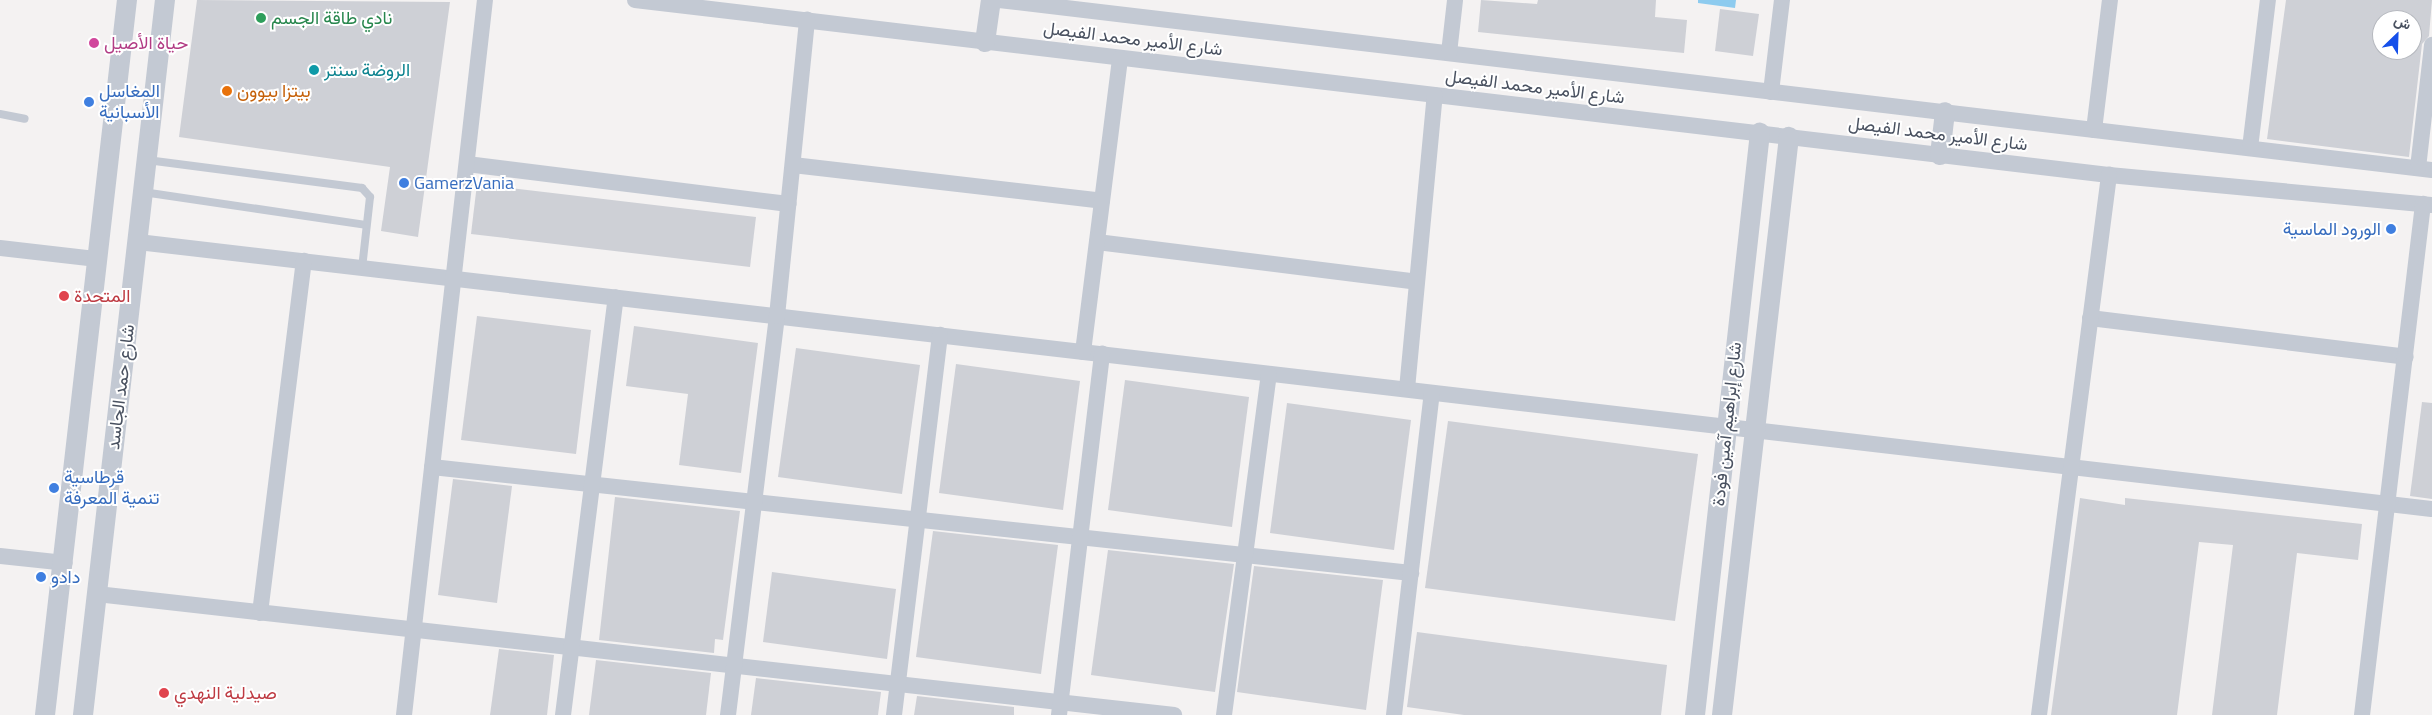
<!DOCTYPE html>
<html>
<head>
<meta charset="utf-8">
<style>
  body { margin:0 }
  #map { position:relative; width:2432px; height:715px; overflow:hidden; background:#f4f2f2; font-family:"Titillium Web",Vazirmatn,sans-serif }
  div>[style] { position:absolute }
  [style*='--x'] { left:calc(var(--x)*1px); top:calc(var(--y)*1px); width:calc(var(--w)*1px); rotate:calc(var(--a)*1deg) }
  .water>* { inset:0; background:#8dcbef }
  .building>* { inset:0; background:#ced0d6 }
  .service>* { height:8px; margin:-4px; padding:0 4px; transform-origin:4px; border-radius:4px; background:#c3c9d3 }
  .minor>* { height:16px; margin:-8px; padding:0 8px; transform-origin:8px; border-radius:8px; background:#c3c9d3 }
  .tertiary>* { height:20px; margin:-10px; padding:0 10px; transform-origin:10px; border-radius:10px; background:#c3c9d3 }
  .dots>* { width:14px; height:14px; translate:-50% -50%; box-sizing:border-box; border:2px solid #fff; border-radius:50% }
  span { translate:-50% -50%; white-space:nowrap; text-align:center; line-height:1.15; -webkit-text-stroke:4px #fff; paint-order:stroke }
  .leisure-label { font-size:18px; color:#27864d }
  .left { translate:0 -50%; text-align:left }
  .street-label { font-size:18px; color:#495160 }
  .hotel-label { font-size:18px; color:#b23c85 }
  .culture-label { font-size:18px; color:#0d838f }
  .food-label { font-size:18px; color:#c56008 }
  .shop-label { font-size:18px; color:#366cbe }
  .right { translate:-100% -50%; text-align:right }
  .health-label { font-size:18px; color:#be3a42 }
  .north { position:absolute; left:2372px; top:10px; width:50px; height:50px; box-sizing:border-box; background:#fff; border:1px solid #b6b9bf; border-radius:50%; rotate:24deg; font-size:14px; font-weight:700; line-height:20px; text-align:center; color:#495160 }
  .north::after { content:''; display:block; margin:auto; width:18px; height:22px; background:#1650ea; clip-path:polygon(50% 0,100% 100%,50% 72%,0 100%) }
</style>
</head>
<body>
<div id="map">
  <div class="water">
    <div style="clip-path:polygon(1698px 0,1736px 0,1735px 8px,1698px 3px)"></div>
  </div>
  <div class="building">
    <div style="clip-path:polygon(197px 0,450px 2px,418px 237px,381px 231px,390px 167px,179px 137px)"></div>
    <div style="clip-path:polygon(1481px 0,1537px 4px,1538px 0,1656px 0,1655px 17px,1687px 20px,1684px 53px,1478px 32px)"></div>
    <div style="clip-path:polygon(evenodd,2286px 0,2432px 0,2429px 36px,2422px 44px,2409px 157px,2267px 139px,2286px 0,2382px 20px,2412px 20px,2412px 50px,2382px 50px,2382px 20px)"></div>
    <div style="clip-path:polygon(1720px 9px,1759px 14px,1753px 56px,1715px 51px)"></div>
    <div style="clip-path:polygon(477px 184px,756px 217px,750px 267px,471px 234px)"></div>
    <div style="clip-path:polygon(477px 316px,591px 330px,576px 454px,461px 440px)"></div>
    <div style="clip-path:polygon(634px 326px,758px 343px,741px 473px,679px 465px,688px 394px,626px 386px)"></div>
    <div style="clip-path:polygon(796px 348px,920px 365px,902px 494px,778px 477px)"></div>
    <div style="clip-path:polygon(956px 364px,1080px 381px,1063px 510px,939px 493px)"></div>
    <div style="clip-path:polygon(1125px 380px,1249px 397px,1232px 527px,1108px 510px)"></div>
    <div style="clip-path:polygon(2422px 402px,2432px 403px,2432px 499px,2410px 496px)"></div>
    <div style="clip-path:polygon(1287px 403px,1411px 420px,1394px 550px,1270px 533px)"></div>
    <div style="clip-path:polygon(1448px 421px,1698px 454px,1675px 621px,1425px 588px)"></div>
    <div style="clip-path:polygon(453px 479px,512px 486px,497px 603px,438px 595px)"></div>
    <div style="clip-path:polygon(615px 497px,740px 511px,723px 640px,715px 639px,714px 653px,599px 640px)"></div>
    <div style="clip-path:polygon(2080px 498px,2125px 505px,2125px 498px,2362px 524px,2358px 560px,2297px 553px,2277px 715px,2212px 715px,2233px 545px,2199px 542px,2177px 715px,2051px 715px)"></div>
    <div style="clip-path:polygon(933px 531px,1058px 545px,1041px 674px,916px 657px)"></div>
    <div style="clip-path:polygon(1108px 550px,1234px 564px,1215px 692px,1091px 675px)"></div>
    <div style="clip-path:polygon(1254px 566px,1383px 580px,1366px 710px,1237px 692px)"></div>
    <div style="clip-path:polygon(772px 572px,896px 589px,887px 659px,763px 642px)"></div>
    <div style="clip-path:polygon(1417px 632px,1667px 665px,1661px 715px,1464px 715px,1407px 707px)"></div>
    <div style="clip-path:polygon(499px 649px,554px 655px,547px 715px,490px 715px)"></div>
    <div style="clip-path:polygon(596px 660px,711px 673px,706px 715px,589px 715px)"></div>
    <div style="clip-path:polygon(756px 678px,881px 692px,878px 715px,751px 715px)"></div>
    <div style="clip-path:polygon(917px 696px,1014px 707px,1014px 715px,914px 715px)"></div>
  </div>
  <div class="service">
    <div style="--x:0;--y:114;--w:25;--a:11"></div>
    <div style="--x:147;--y:160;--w:217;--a:7.4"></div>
    <div style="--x:362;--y:188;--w:12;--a:48"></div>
    <div style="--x:370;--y:197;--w:71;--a:96.4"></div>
    <div style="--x:143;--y:192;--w:225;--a:8.4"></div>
  </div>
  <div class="minor">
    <div style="--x:635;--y:0;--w:1484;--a:6.77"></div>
    <div style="--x:2109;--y:175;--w:324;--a:5.3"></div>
    <div style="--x:999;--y:0;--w:1443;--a:6.77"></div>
    <div style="--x:1449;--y:53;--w:53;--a:-83.5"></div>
    <div style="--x:1771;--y:92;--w:93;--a:-83.2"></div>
    <div style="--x:2094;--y:130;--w:131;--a:-83"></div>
    <div style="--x:2250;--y:148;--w:149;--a:-83.1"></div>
    <div style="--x:467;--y:164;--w:324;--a:7.1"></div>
    <div style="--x:793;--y:165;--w:311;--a:6.6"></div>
    <div style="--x:2418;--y:168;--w:124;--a:-83.5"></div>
    <div style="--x:138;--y:242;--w:2309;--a:6.64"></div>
    <div style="--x:1097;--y:242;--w:322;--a:7.1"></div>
    <div style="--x:0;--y:248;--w:98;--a:6.5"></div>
    <div style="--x:2090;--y:318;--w:318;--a:7"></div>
    <div style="--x:1083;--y:352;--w:296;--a:-82.8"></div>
    <div style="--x:1407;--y:389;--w:295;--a:-84.6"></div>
    <div style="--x:432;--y:467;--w:985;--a:6.18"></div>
    <div style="--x:0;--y:556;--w:65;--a:6.1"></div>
    <div style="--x:97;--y:594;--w:1084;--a:6.41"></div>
    <div style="--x:260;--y:613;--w:355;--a:-82.9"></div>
    <div style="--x:404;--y:715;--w:720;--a:-83.54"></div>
    <div style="--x:563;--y:715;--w:421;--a:-82.8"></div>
    <div style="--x:728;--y:715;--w:402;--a:-83"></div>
    <div style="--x:777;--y:316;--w:298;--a:-84.2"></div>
    <div style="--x:894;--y:715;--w:383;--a:-83.1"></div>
    <div style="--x:1059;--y:715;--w:364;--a:-83.2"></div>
    <div style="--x:1224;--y:715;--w:344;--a:-82.5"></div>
    <div style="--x:1394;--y:715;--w:324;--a:-83.3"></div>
    <div style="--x:2039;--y:715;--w:545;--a:-82.61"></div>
    <div style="--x:2362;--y:715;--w:515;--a:-83.19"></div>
  </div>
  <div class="tertiary">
    <div style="--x:985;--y:42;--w:42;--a:-81.9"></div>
    <div style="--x:1940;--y:155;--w:43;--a:-83.4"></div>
    <div style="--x:45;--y:715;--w:720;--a:-83.46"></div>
    <div style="--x:83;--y:715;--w:720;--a:-83.46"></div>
    <div style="--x:1695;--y:715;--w:586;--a:-83.63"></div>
    <div style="--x:1722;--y:715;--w:582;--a:-83.39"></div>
  </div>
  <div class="dots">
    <div style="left:261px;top:18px;background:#2e9e5b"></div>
    <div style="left:94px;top:43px;background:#d1479c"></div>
    <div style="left:314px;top:70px;background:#0f9aa8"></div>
    <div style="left:227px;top:91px;background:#e8710a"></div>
    <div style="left:89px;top:102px;background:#3f7fe0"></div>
    <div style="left:404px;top:183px;background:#3f7fe0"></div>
    <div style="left:2391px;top:229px;background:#3f7fe0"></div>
    <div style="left:64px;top:296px;background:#e0444e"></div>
    <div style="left:54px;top:488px;background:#3f7fe0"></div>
    <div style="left:41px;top:577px;background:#3f7fe0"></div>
    <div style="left:164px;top:693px;background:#e0444e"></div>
  </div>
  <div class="leisure-label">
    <span class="left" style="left:271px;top:18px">نادي طاقة الجسم</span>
  </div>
  <div class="street-label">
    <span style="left:1133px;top:39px;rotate:7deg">شارع الأمير محمد الفيصل</span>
    <span style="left:1535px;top:87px;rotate:7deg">شارع الأمير محمد الفيصل</span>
    <span style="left:1938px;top:134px;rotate:7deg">شارع الأمير محمد الفيصل</span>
    <span style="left:121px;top:387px;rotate:-83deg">شارع حمد الجاسد</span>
    <span style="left:1727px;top:424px;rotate:-84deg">شارع إبراهيم آمين فودة</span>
  </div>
  <div class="hotel-label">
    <span class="left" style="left:104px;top:43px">حياة الأصيل</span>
  </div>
  <div class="culture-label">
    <span class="left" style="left:324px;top:70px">الروضة سنتر</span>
  </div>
  <div class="food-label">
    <span class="left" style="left:237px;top:91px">بيتزا بيوون</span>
  </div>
  <div class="shop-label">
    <span class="left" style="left:99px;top:102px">المغاسل<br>الأسبانية</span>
    <span class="left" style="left:414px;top:183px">GamerzVania</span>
    <span class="right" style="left:2381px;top:229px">الورود الماسية</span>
    <span class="left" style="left:64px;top:488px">قرطاسية<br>تنمية المعرفة</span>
    <span class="left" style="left:51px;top:577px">دادو</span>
  </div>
  <div class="health-label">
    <span class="left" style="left:74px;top:296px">المتحدة</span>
    <span class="left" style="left:174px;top:693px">صيدلية النهدي</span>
  </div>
  <div class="north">ش</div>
</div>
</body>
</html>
